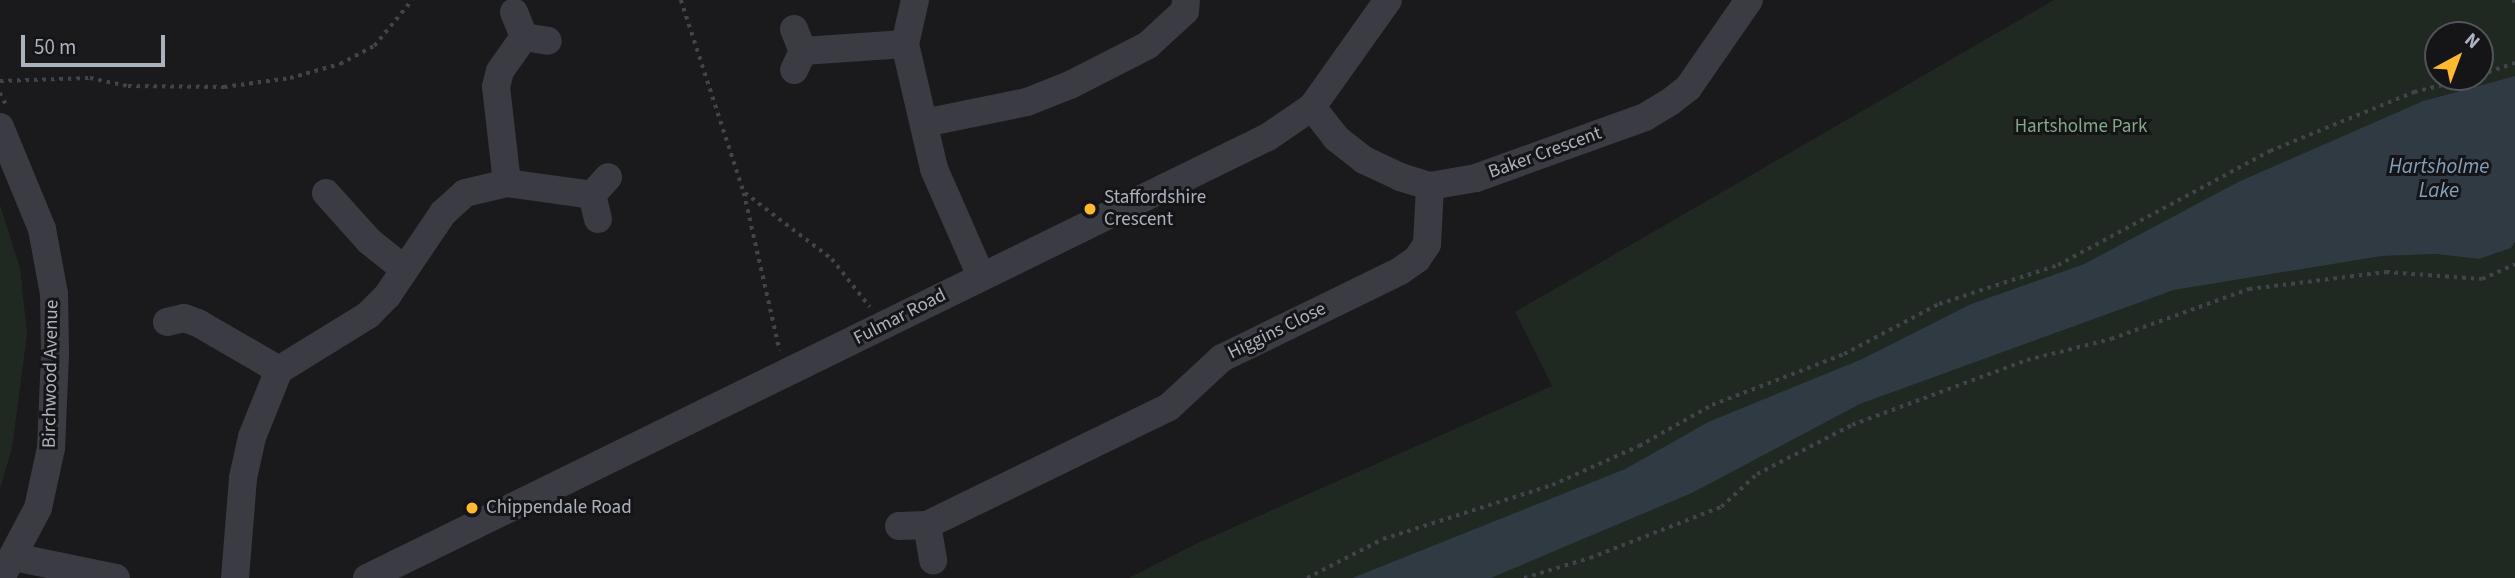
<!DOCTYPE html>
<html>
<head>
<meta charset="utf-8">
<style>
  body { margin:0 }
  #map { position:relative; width:2515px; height:578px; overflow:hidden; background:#1a1a1d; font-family:"Source Sans 3",sans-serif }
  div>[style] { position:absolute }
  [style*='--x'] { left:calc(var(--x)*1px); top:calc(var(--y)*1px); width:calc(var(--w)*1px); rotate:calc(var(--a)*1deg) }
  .green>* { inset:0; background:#202921 }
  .water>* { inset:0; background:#2f3a43 }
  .path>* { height:3.5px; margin-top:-1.75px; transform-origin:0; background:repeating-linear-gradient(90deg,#41444a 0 3.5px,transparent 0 8.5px) }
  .minor>* { height:28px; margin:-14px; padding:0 14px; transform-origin:14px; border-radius:14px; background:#3b3c43 }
  .dots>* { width:19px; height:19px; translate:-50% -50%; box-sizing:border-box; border:4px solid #151518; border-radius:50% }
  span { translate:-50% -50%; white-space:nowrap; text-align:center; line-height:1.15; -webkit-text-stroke:6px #151518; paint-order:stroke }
  .park-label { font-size:19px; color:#82a985 }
  .street-label { font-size:19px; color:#acb2bd }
  .poi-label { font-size:19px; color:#acb2bd }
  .left { translate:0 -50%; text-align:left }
  .water-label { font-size:21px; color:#82a0ba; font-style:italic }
  .north { position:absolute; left:2424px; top:21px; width:70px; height:70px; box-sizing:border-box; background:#151518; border:2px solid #51545a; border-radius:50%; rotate:41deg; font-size:19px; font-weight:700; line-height:28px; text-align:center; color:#acb2bd }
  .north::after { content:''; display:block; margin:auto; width:24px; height:32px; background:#ffb931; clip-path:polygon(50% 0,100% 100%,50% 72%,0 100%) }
  .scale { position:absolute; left:21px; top:35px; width:144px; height:32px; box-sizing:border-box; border:4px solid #acb2bd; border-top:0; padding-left:9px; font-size:21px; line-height:24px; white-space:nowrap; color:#acb2bd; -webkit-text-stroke:5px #151518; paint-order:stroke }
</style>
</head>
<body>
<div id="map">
  <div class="green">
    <div style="clip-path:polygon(evenodd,2054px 0,2515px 0,2515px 76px,2423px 101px,2238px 182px,2084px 264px,1971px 304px,1862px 359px,1708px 422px,1625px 469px,1352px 578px,1129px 578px,1198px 543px,1552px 386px,1515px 312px,2054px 0,2438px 35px,2480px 35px,2480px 77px,2438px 77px,2438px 35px)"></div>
    <div style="clip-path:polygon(0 205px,20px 268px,27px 334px,12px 448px,0 488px)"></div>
    <div style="clip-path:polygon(2515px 242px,2515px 578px,1491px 578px,1692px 493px,1860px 404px,2174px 290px,2382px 256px,2436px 254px,2479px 259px,2511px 248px)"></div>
  </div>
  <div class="water">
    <div style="clip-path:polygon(2515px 76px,2515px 242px,2511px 248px,2479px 259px,2436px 254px,2382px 256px,2174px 290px,1860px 404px,1692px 493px,1491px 578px,1352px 578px,1625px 469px,1708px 422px,1862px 359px,1971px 304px,2084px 264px,2238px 182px,2423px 101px)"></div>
  </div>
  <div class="path">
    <div style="--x:681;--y:0;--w:203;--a:71.9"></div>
    <div style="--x:744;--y:193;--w:162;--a:77.2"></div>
    <div style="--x:2513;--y:0;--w:3;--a:45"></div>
    <div style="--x:2480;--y:75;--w:37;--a:-19"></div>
    <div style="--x:0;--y:81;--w:90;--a:-1.9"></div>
    <div style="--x:90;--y:78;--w:39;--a:12"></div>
    <div style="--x:128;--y:86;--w:96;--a:0.6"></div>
    <div style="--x:224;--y:87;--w:67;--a:-7.8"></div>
    <div style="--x:290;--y:78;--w:52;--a:-15.6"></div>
    <div style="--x:340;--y:64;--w:38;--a:-28"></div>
    <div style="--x:374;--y:46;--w:60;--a:-50.4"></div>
    <div style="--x:0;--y:93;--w:13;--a:63"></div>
    <div style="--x:745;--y:193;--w:109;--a:37.2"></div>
    <div style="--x:832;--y:259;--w:61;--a:51.6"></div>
    <div style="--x:1307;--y:578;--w:85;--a:-27.2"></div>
    <div style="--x:1383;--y:539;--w:177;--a:-17.7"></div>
    <div style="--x:1552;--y:485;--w:95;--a:-24.1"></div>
    <div style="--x:1639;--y:446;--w:84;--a:-29.3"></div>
    <div style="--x:1712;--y:405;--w:142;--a:-21.1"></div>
    <div style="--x:1844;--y:354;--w:107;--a:-27.8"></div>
    <div style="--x:1939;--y:304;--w:125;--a:-18.1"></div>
    <div style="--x:2058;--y:265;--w:241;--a:-28.3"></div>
    <div style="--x:2270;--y:151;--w:156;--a:-22.3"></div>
    <div style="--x:2414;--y:92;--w:63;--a:-13.8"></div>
    <div style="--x:1524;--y:578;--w:69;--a:-16.9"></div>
    <div style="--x:1590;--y:558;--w:141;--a:-21.3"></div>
    <div style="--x:1721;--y:507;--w:49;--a:-42.5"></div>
    <div style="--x:1757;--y:474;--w:107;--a:-27.3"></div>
    <div style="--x:1852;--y:425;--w:187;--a:-20.4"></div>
    <div style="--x:2027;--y:360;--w:87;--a:-14"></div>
    <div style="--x:2111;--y:339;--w:147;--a:-19.9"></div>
    <div style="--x:2249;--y:289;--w:138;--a:-7.1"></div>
    <div style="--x:2386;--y:272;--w:96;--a:4.2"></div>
    <div style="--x:2482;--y:279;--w:36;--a:-24"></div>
  </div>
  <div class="minor">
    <div style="--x:915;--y:0;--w:45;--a:102.8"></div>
    <div style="--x:905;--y:44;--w:128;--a:76.9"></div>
    <div style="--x:934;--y:169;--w:117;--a:66.3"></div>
    <div style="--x:514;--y:12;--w:27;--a:68"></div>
    <div style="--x:524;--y:37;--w:24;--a:9"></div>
    <div style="--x:794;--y:29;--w:24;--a:68"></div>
    <div style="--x:803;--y:51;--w:21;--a:115"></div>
    <div style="--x:803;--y:51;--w:102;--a:-3.9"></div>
    <div style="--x:1312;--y:107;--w:39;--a:52"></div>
    <div style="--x:1336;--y:138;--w:36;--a:38"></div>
    <div style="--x:1364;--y:160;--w:40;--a:25"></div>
    <div style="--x:1400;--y:177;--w:31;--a:17"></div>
    <div style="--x:1430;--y:186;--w:47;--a:-9.9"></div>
    <div style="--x:1476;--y:178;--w:180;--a:-19.8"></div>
    <div style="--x:1645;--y:117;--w:29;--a:-31"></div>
    <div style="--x:1670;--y:102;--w:23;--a:-38"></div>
    <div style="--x:1688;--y:88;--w:107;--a:-55.3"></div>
    <div style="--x:924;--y:123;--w:105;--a:-11.5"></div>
    <div style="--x:1027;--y:102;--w:46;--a:-21.6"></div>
    <div style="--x:1070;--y:85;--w:88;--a:-27.1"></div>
    <div style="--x:1148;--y:45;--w:50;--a:-42.6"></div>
    <div style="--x:1185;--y:11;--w:11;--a:-85"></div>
    <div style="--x:0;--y:127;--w:110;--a:67.6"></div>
    <div style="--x:42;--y:229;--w:66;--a:79.5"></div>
    <div style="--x:54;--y:294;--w:60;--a:89"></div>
    <div style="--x:55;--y:354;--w:94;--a:92.4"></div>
    <div style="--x:51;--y:448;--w:61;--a:102.2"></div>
    <div style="--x:38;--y:508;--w:79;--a:117.9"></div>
    <div style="--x:507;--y:183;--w:97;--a:-96.5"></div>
    <div style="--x:496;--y:87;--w:16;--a:-76"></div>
    <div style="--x:500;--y:71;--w:42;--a:-54.8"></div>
    <div style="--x:326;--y:193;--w:64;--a:48.1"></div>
    <div style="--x:369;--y:241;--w:45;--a:38.7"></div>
    <div style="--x:598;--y:219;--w:25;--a:-104"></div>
    <div style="--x:592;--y:195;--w:24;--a:-48"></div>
    <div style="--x:167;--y:322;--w:17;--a:-13"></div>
    <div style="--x:184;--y:318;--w:15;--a:20"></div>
    <div style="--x:198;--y:323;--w:94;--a:30.1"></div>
    <div style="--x:927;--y:525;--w:36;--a:80"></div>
    <div style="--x:899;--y:526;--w:28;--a:-2"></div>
    <div style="--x:927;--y:525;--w:269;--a:-26"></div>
    <div style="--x:1169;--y:407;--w:72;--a:-42.8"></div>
    <div style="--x:1222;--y:358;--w:198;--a:-26"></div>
    <div style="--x:1400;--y:271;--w:21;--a:-35"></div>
    <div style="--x:1417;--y:259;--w:18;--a:-56"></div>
    <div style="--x:1427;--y:244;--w:58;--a:-87"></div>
    <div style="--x:14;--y:557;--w:104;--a:11.6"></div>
    <div style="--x:235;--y:578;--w:100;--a:-85.4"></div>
    <div style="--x:243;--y:478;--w:42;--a:-77.6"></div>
    <div style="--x:252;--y:437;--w:72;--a:-68.1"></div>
    <div style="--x:279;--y:370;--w:105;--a:-31.7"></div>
    <div style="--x:368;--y:315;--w:27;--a:-45"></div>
    <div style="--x:387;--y:296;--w:100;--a:-56"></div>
    <div style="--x:443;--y:213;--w:30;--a:-42"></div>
    <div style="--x:465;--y:193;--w:43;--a:-13.4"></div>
    <div style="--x:507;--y:183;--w:86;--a:8"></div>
    <div style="--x:367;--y:578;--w:1003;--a:-26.08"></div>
    <div style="--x:1268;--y:137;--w:53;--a:-34.3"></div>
    <div style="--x:1312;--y:107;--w:131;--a:-54.6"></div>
  </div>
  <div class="dots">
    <div style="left:1090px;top:209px;background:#ffb931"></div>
    <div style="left:472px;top:508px;background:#ffb931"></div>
  </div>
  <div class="park-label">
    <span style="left:2081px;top:127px">Hartsholme Park</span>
  </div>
  <div class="street-label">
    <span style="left:1545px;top:153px;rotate:-20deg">Baker Crescent</span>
    <span style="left:900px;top:317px;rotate:-27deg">Fulmar Road</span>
    <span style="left:1277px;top:331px;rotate:-26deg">Higgins Close</span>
    <span style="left:51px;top:374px;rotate:-89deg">Birchwood Avenue</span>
  </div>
  <div class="poi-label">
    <span class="left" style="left:1104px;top:209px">Staffordshire<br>Crescent</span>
    <span class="left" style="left:486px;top:508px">Chippendale Road</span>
  </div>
  <div class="water-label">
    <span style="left:2439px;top:178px">Hartsholme<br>Lake</span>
  </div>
  <div class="north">N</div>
  <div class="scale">50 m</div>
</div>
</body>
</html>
